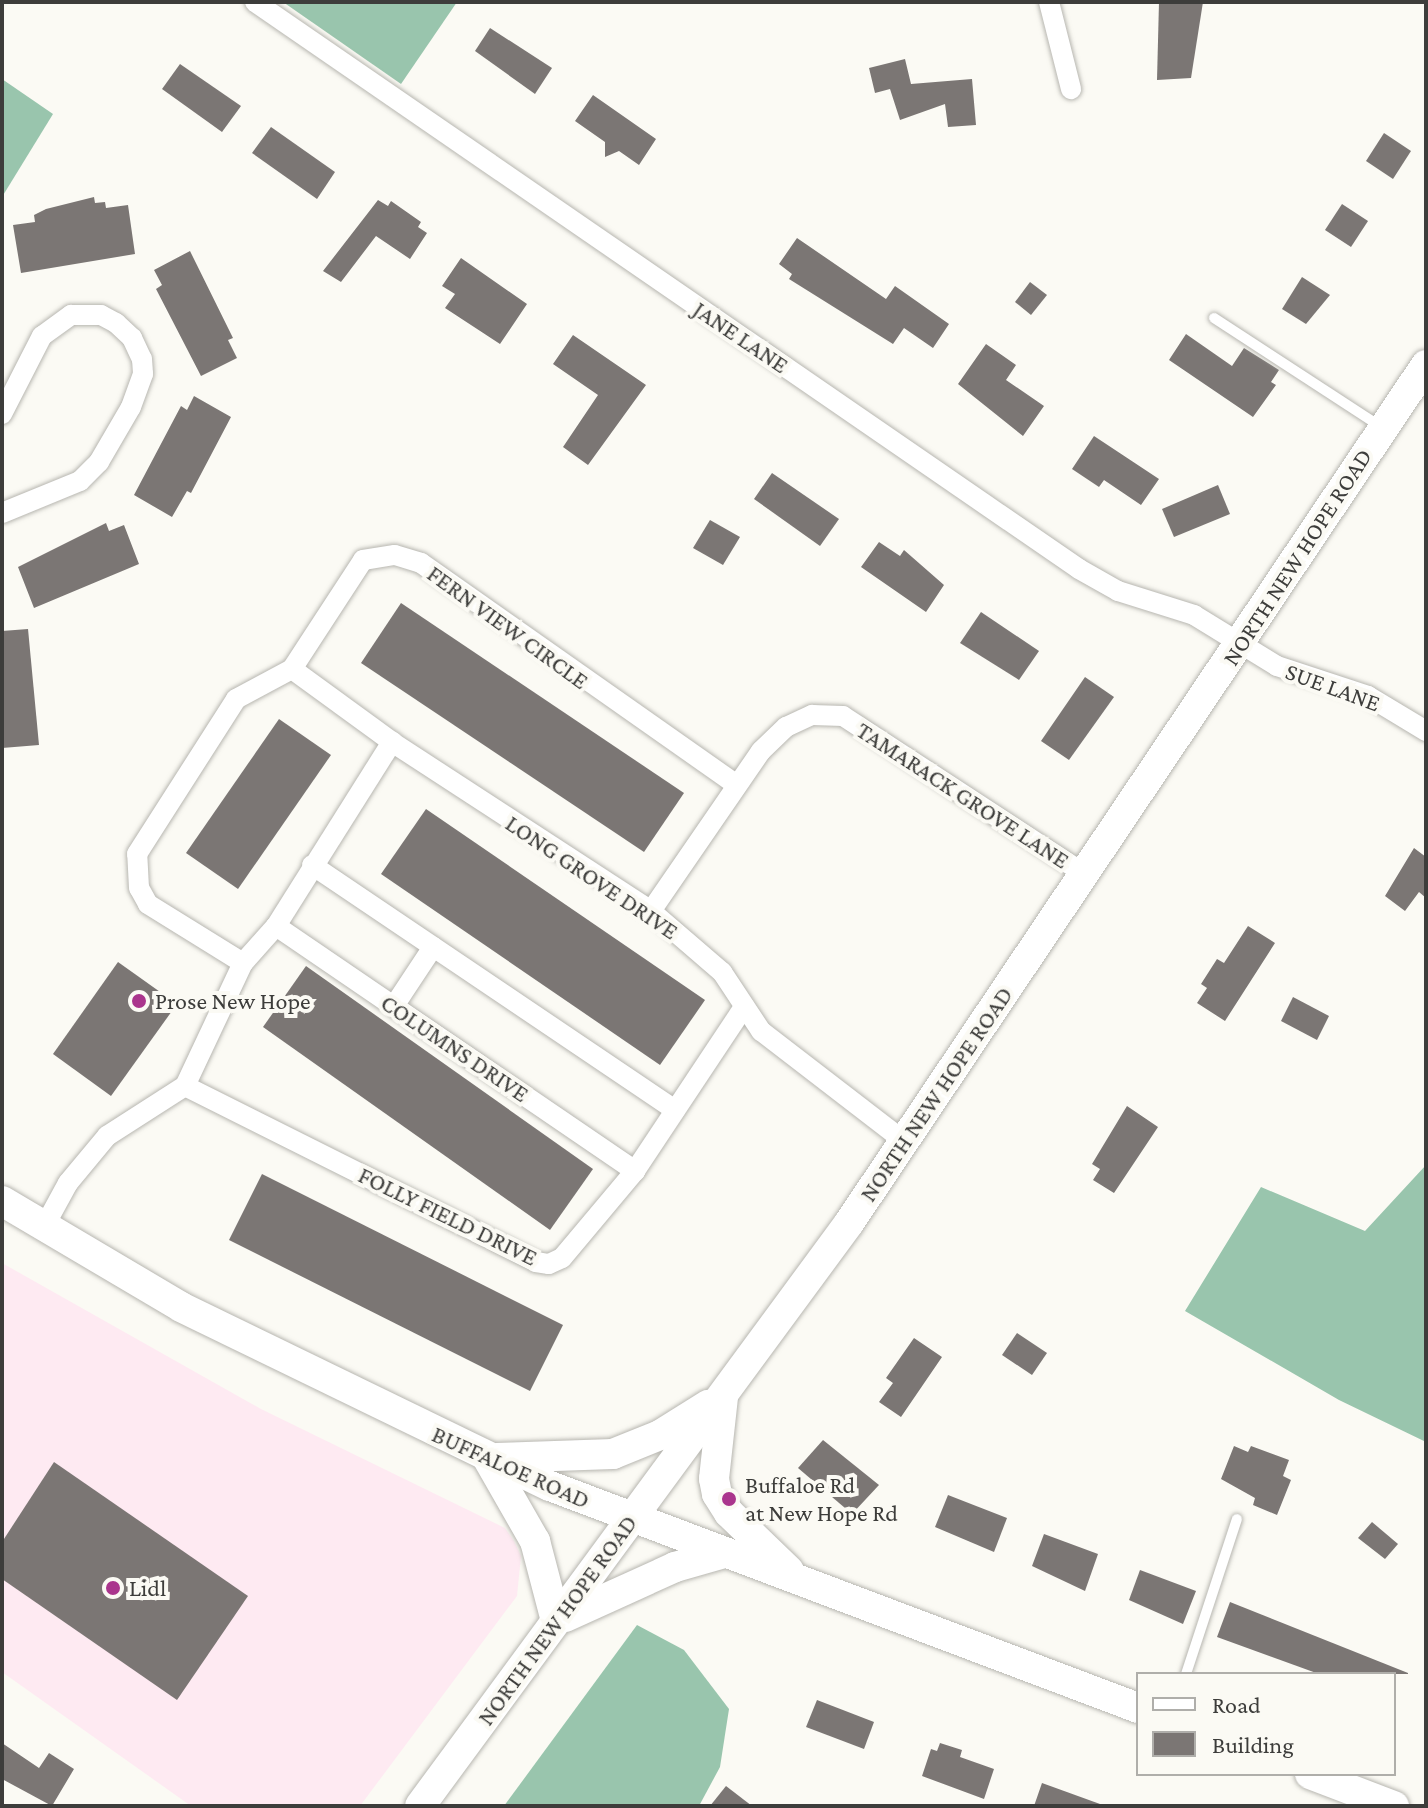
<!DOCTYPE html>
<html>
<head>
<meta charset="utf-8">
<style>
  body { margin:0 }
  #map { position:relative; width:1428px; height:1808px; overflow:hidden; background:#fbfaf4; font-family:"Crimson Pro",serif }
  div>[style] { position:absolute }
  [style*='--x'] { left:calc(var(--x)*1px); top:calc(var(--y)*1px); width:calc(var(--w)*1px); rotate:calc(var(--a)*1deg) }
  .commercial>* { inset:0; background:#feeaf2 }
  .forest>* { inset:0; background:#99c5ad }
  .building>* { inset:0; background:#7b7674 }
  .roads { filter:drop-shadow(0 0 2px #b7b6b0) drop-shadow(0 0 2px #b7b6b0) }
  .service>* { height:10px; margin:-5px; padding:0 5px; transform-origin:5px; border-radius:5px; background:#fff }
  .minor>* { height:20px; margin:-10px; padding:0 10px; transform-origin:10px; border-radius:10px; background:#fff }
  .primary>* { height:30px; margin:-15px; padding:0 15px; transform-origin:15px; border-radius:15px; background:#fff }
  .dots>* { width:22px; height:22px; translate:-50% -50%; box-sizing:border-box; border:4px solid #fbfaf4; border-radius:50% }
  span { translate:-50% -50%; white-space:nowrap; text-align:center; line-height:1.15; -webkit-text-stroke:8px #fbfaf4; paint-order:stroke }
  .street-label { font-size:24px; color:#3d3d3b }
  .poi-label { font-size:24px; color:#3d3d3b }
  .left { translate:0 -50%; text-align:left }
  .frame { position:absolute; inset:0; border:4px solid #3d3d3b; pointer-events:none }
  .legend { position:absolute; left:1136px; top:1672px; width:260px; height:104px; box-sizing:border-box; background:#fbfaf4; border:2px solid #afaeaa; margin:0; padding:10px 14px; list-style:none; font-size:24px; color:#3d3d3b }
  .legend li { display:flex; align-items:center; gap:16px; height:40px }
  .legend b { width:40px; border:2px solid #afaeaa }
</style>
</head>
<body>
<div id="map">
  <div class="commercial">
    <div style="clip-path:polygon(2px 1263px,261px 1409px,505px 1528px,514px 1541px,521px 1556px,517px 1596px,360px 1806px,191px 1806px,2px 1672px)"></div>
  </div>
  <div class="forest">
    <div style="clip-path:polygon(283px 2px,457px 2px,401px 84px)"></div>
    <div style="clip-path:polygon(2px 79px,53px 114px,2px 197px)"></div>
    <div style="clip-path:polygon(1426px 1165px,1426px 1442px,1339px 1400px,1185px 1311px,1261px 1187px,1365px 1231px)"></div>
    <div style="clip-path:polygon(637px 1625px,684px 1650px,729px 1709px,720px 1767px,699px 1806px,504px 1806px)"></div>
  </div>
  <div class="building">
    <div style="clip-path:polygon(1159px 2px,1203px 2px,1191px 78px,1157px 80px)"></div>
    <div style="clip-path:polygon(490px 28px,552px 68px,535px 94px,475px 51px)"></div>
    <div style="clip-path:polygon(905px 59px,911px 84px,972px 79px,976px 125px,948px 127px,945px 104px,900px 120px,890px 89px,875px 93px,869px 68px)"></div>
    <div style="clip-path:polygon(180px 64px,241px 106px,222px 132px,162px 89px)"></div>
    <div style="clip-path:polygon(593px 95px,656px 139px,639px 165px,619px 151px,605px 157px,605px 142px,575px 121px)"></div>
    <div style="clip-path:polygon(271px 127px,335px 172px,317px 199px,252px 153px)"></div>
    <div style="clip-path:polygon(1384px 133px,1411px 151px,1393px 179px,1366px 161px)"></div>
    <div style="clip-path:polygon(94px 197px,95px 203px,105px 202px,106px 208px,128px 205px,135px 254px,21px 273px,13px 225px,35px 222px,34px 215px,46px 209px)"></div>
    <div style="clip-path:polygon(378px 200px,388px 206px,391px 201px,421px 222px,418px 227px,427px 233px,410px 259px,376px 236px,341px 282px,323px 271px)"></div>
    <div style="clip-path:polygon(1342px 204px,1368px 221px,1351px 247px,1325px 230px)"></div>
    <div style="clip-path:polygon(797px 238px,886px 299px,895px 286px,949px 324px,933px 348px,904px 328px,893px 344px,789px 279px,792px 274px,779px 264px)"></div>
    <div style="clip-path:polygon(190px 251px,233px 338px,228px 340px,237px 358px,201px 376px,156px 289px,162px 285px,154px 270px)"></div>
    <div style="clip-path:polygon(461px 258px,527px 304px,500px 344px,445px 308px,455px 294px,442px 286px)"></div>
    <div style="clip-path:polygon(1302px 277px,1330px 295px,1306px 324px,1282px 309px)"></div>
    <div style="clip-path:polygon(1030px 282px,1047px 295px,1031px 315px,1015px 302px)"></div>
    <div style="clip-path:polygon(1186px 334px,1232px 366px,1244px 348px,1279px 370px,1271px 382px,1276px 385px,1253px 417px,1169px 360px)"></div>
    <div style="clip-path:polygon(573px 335px,646px 385px,588px 465px,563px 447px,598px 395px,553px 364px)"></div>
    <div style="clip-path:polygon(986px 344px,1016px 365px,1006px 380px,1044px 406px,1023px 436px,958px 384px)"></div>
    <div style="clip-path:polygon(194px 396px,231px 417px,191px 493px,187px 491px,172px 517px,134px 495px,181px 406px,187px 410px)"></div>
    <div style="clip-path:polygon(1094px 436px,1159px 479px,1141px 505px,1104px 480px,1099px 487px,1072px 469px)"></div>
    <div style="clip-path:polygon(772px 473px,839px 519px,820px 546px,754px 499px)"></div>
    <div style="clip-path:polygon(1218px 485px,1230px 514px,1174px 537px,1162px 509px)"></div>
    <div style="clip-path:polygon(710px 520px,740px 537px,723px 565px,693px 548px)"></div>
    <div style="clip-path:polygon(106px 523px,109px 531px,124px 525px,139px 564px,34px 608px,18px 567px)"></div>
    <div style="clip-path:polygon(879px 542px,900px 556px,904px 550px,944px 585px,926px 612px,861px 567px)"></div>
    <div style="clip-path:polygon(401px 603px,684px 793px,644px 852px,361px 663px)"></div>
    <div style="clip-path:polygon(981px 612px,1039px 651px,1019px 680px,960px 643px)"></div>
    <div style="clip-path:polygon(28px 629px,39px 745px,2px 748px,2px 631px)"></div>
    <div style="clip-path:polygon(1085px 677px,1114px 697px,1069px 760px,1041px 741px)"></div>
    <div style="clip-path:polygon(279px 719px,331px 755px,238px 889px,186px 853px)"></div>
    <div style="clip-path:polygon(426px 809px,705px 1000px,660px 1065px,381px 874px)"></div>
    <div style="clip-path:polygon(1414px 848px,1426px 857px,1426px 898px,1419px 892px,1405px 911px,1385px 896px)"></div>
    <div style="clip-path:polygon(1248px 926px,1275px 943px,1225px 1021px,1197px 1003px,1207px 988px,1201px 984px,1217px 959px,1224px 963px)"></div>
    <div style="clip-path:polygon(118px 962px,177px 1004px,111px 1096px,53px 1054px)"></div>
    <div style="clip-path:polygon(306px 966px,593px 1169px,550px 1230px,263px 1027px)"></div>
    <div style="clip-path:polygon(1293px 997px,1329px 1016px,1317px 1040px,1281px 1021px)"></div>
    <div style="clip-path:polygon(1127px 1106px,1158px 1127px,1114px 1193px,1093px 1180px,1100px 1169px,1092px 1164px)"></div>
    <div style="clip-path:polygon(262px 1174px,563px 1325px,530px 1391px,229px 1240px)"></div>
    <div style="clip-path:polygon(1017px 1333px,1047px 1353px,1032px 1375px,1002px 1355px)"></div>
    <div style="clip-path:polygon(914px 1338px,942px 1357px,901px 1417px,879px 1402px,893px 1383px,886px 1378px)"></div>
    <div style="clip-path:polygon(823px 1440px,879px 1485px,852px 1514px,798px 1468px)"></div>
    <div style="clip-path:polygon(1234px 1446px,1248px 1452px,1251px 1446px,1289px 1460px,1283px 1476px,1291px 1480px,1277px 1515px,1253px 1505px,1255px 1498px,1221px 1479px)"></div>
    <div style="clip-path:polygon(54px 1462px,248px 1596px,177px 1700px,2px 1579px,2px 1542px)"></div>
    <div style="clip-path:polygon(948px 1495px,1007px 1518px,994px 1552px,935px 1527px)"></div>
    <div style="clip-path:polygon(1372px 1522px,1398px 1544px,1385px 1559px,1358px 1538px)"></div>
    <div style="clip-path:polygon(1044px 1534px,1098px 1554px,1085px 1591px,1032px 1566px)"></div>
    <div style="clip-path:polygon(1140px 1570px,1196px 1591px,1183px 1624px,1129px 1600px)"></div>
    <div style="clip-path:polygon(1230px 1602px,1408px 1673px,1408px 1674px,1319px 1674px,1217px 1637px)"></div>
    <div style="clip-path:polygon(817px 1700px,874px 1722px,864px 1749px,806px 1727px)"></div>
    <div style="clip-path:polygon(2px 1743px,39px 1768px,49px 1753px,74px 1769px,52px 1806px,2px 1779px)"></div>
    <div style="clip-path:polygon(940px 1743px,962px 1750px,960px 1757px,994px 1769px,984px 1799px,922px 1776px,931px 1749px,937px 1751px)"></div>
    <div style="clip-path:polygon(1042px 1783px,1100px 1804px,1100px 1806px,1034px 1806px)"></div>
    <div style="clip-path:polygon(726px 1786px,752px 1806px,710px 1806px)"></div>
  </div>
  <div class="roads">
    <div class="service">
      <div style="--x:1214;--y:318;--w:199;--a:33.1"></div>
      <div style="--x:1186;--y:1674;--w:163;--a:-71.8"></div>
    </div>
    <div class="minor">
      <div style="--x:255;--y:2;--w:1000;--a:34.53"></div>
      <div style="--x:1079;--y:569;--w:45;--a:29.4"></div>
      <div style="--x:1118;--y:591;--w:80;--a:17.5"></div>
      <div style="--x:1194;--y:615;--w:97;--a:31.6"></div>
      <div style="--x:1277;--y:666;--w:96;--a:18.2"></div>
      <div style="--x:1368;--y:696;--w:68;--a:31.1"></div>
      <div style="--x:1049;--y:2;--w:90;--a:75.8"></div>
      <div style="--x:2;--y:414;--w:88;--a:-62.9"></div>
      <div style="--x:42;--y:336;--w:36;--a:-36"></div>
      <div style="--x:71;--y:315;--w:30;--a:0"></div>
      <div style="--x:101;--y:315;--w:17;--a:28"></div>
      <div style="--x:116;--y:323;--w:22;--a:43"></div>
      <div style="--x:132;--y:338;--w:23;--a:65"></div>
      <div style="--x:142;--y:359;--w:15;--a:86"></div>
      <div style="--x:143;--y:374;--w:35;--a:110"></div>
      <div style="--x:131;--y:407;--w:64;--a:120.2"></div>
      <div style="--x:99;--y:462;--w:27;--a:135"></div>
      <div style="--x:80;--y:481;--w:84;--a:157.7"></div>
      <div style="--x:292;--y:669;--w:124;--a:36.1"></div>
      <div style="--x:392;--y:742;--w:309;--a:33.1"></div>
      <div style="--x:651;--y:911;--w:94;--a:40.7"></div>
      <div style="--x:722;--y:972;--w:71;--a:56.5"></div>
      <div style="--x:761;--y:1031;--w:180;--a:37.6"></div>
      <div style="--x:312;--y:865;--w:438;--a:34"></div>
      <div style="--x:651;--y:911;--w:194;--a:-55.5"></div>
      <div style="--x:761;--y:751;--w:35;--a:-44"></div>
      <div style="--x:786;--y:727;--w:29;--a:-25"></div>
      <div style="--x:812;--y:715;--w:31;--a:2"></div>
      <div style="--x:843;--y:716;--w:288;--a:33.2"></div>
      <div style="--x:276;--y:926;--w:435;--a:34.3"></div>
      <div style="--x:243;--y:963;--w:112;--a:-148.2"></div>
      <div style="--x:148;--y:904;--w:18;--a:-119"></div>
      <div style="--x:139;--y:888;--w:34;--a:-93"></div>
      <div style="--x:137;--y:854;--w:184;--a:-57.4"></div>
      <div style="--x:236;--y:699;--w:64;--a:-28.2"></div>
      <div style="--x:292;--y:669;--w:130;--a:-56.9"></div>
      <div style="--x:363;--y:560;--w:32;--a:-9"></div>
      <div style="--x:395;--y:555;--w:27;--a:17"></div>
      <div style="--x:421;--y:563;--w:386;--a:35.1"></div>
      <div style="--x:394;--y:1006;--w:71;--a:-56.5"></div>
      <div style="--x:185;--y:1086;--w:393;--a:26.6"></div>
      <div style="--x:536;--y:1262;--w:13;--a:9"></div>
      <div style="--x:549;--y:1264;--w:14;--a:-25"></div>
      <div style="--x:562;--y:1258;--w:114;--a:-50"></div>
      <div style="--x:635;--y:1171;--w:197;--a:-56.4"></div>
      <div style="--x:44;--y:1227;--w:50;--a:-61.4"></div>
      <div style="--x:68;--y:1183;--w:61;--a:-50.3"></div>
      <div style="--x:107;--y:1136;--w:93;--a:-32.7"></div>
      <div style="--x:185;--y:1086;--w:136;--a:-64.8"></div>
      <div style="--x:243;--y:963;--w:50;--a:-48.3"></div>
      <div style="--x:276;--y:926;--w:218;--a:-57.8"></div>
    </div>
    <div class="primary">
      <div style="--x:2;--y:1201;--w:208;--a:30.6"></div>
      <div style="--x:181;--y:1307;--w:410;--a:25.9"></div>
      <div style="--x:550;--y:1486;--w:629;--a:20.68"></div>
      <div style="--x:723;--y:1397;--w:82;--a:96.3"></div>
      <div style="--x:714;--y:1479;--w:15;--a:79"></div>
      <div style="--x:717;--y:1494;--w:22;--a:58"></div>
      <div style="--x:729;--y:1513;--w:83;--a:44"></div>
      <div style="--x:497;--y:1458;--w:116;--a:-2"></div>
      <div style="--x:613;--y:1454;--w:51;--a:-22"></div>
      <div style="--x:660;--y:1435;--w:57;--a:-32"></div>
      <div style="--x:488;--y:1459;--w:95;--a:60.2"></div>
      <div style="--x:535;--y:1541;--w:83;--a:75.3"></div>
      <div style="--x:565;--y:1617;--w:121;--a:-24.4"></div>
      <div style="--x:675;--y:1567;--w:51;--a:-15.9"></div>
      <div style="--x:1310;--y:1774;--w:90;--a:20.9"></div>
      <div style="--x:420;--y:1806;--w:724;--a:-53.65"></div>
      <div style="--x:849;--y:1223;--w:1034;--a:-56.08"></div>
    </div>
  </div>
  <div class="dots">
    <div style="left:139px;top:1001px;background:#aa358d"></div>
    <div style="left:729px;top:1499px;background:#aa358d"></div>
    <div style="left:113px;top:1588px;background:#aa358d"></div>
  </div>
  <div class="street-label">
    <span style="left:741px;top:337px;rotate:34deg">JANE LANE</span>
    <span style="left:1297px;top:557px;rotate:-57deg">NORTH NEW HOPE ROAD</span>
    <span style="left:508px;top:627px;rotate:36deg">FERN VIEW CIRCLE</span>
    <span style="left:1333px;top:687px;rotate:20deg">SUE LANE</span>
    <span style="left:963px;top:795px;rotate:33deg">TAMARACK GROVE LANE</span>
    <span style="left:592px;top:877px;rotate:34deg">LONG GROVE DRIVE</span>
    <span style="left:455px;top:1048px;rotate:34deg">COLUMNS DRIVE</span>
    <span style="left:936px;top:1094px;rotate:-56deg">NORTH NEW HOPE ROAD</span>
    <span style="left:448px;top:1216px;rotate:26deg">FOLLY FIELD DRIVE</span>
    <span style="left:511px;top:1467px;rotate:24deg">BUFFALOE ROAD</span>
    <span style="left:557px;top:1620px;rotate:-54deg">NORTH NEW HOPE ROAD</span>
  </div>
  <div class="poi-label">
    <span class="left" style="left:155px;top:1001px">Prose New Hope</span>
    <span class="left" style="left:745px;top:1499px">Buffaloe Rd<br>at New Hope Rd</span>
    <span class="left" style="left:129px;top:1588px">Lidl</span>
  </div>
  <div class="frame"></div>
  <ul class="legend">
  <li><b style="height:10px;background:#fff"></b>Road</li>
  <li><b style="height:22px;background:#7b7674"></b>Building</li>
  </ul>
</div>
</body>
</html>
